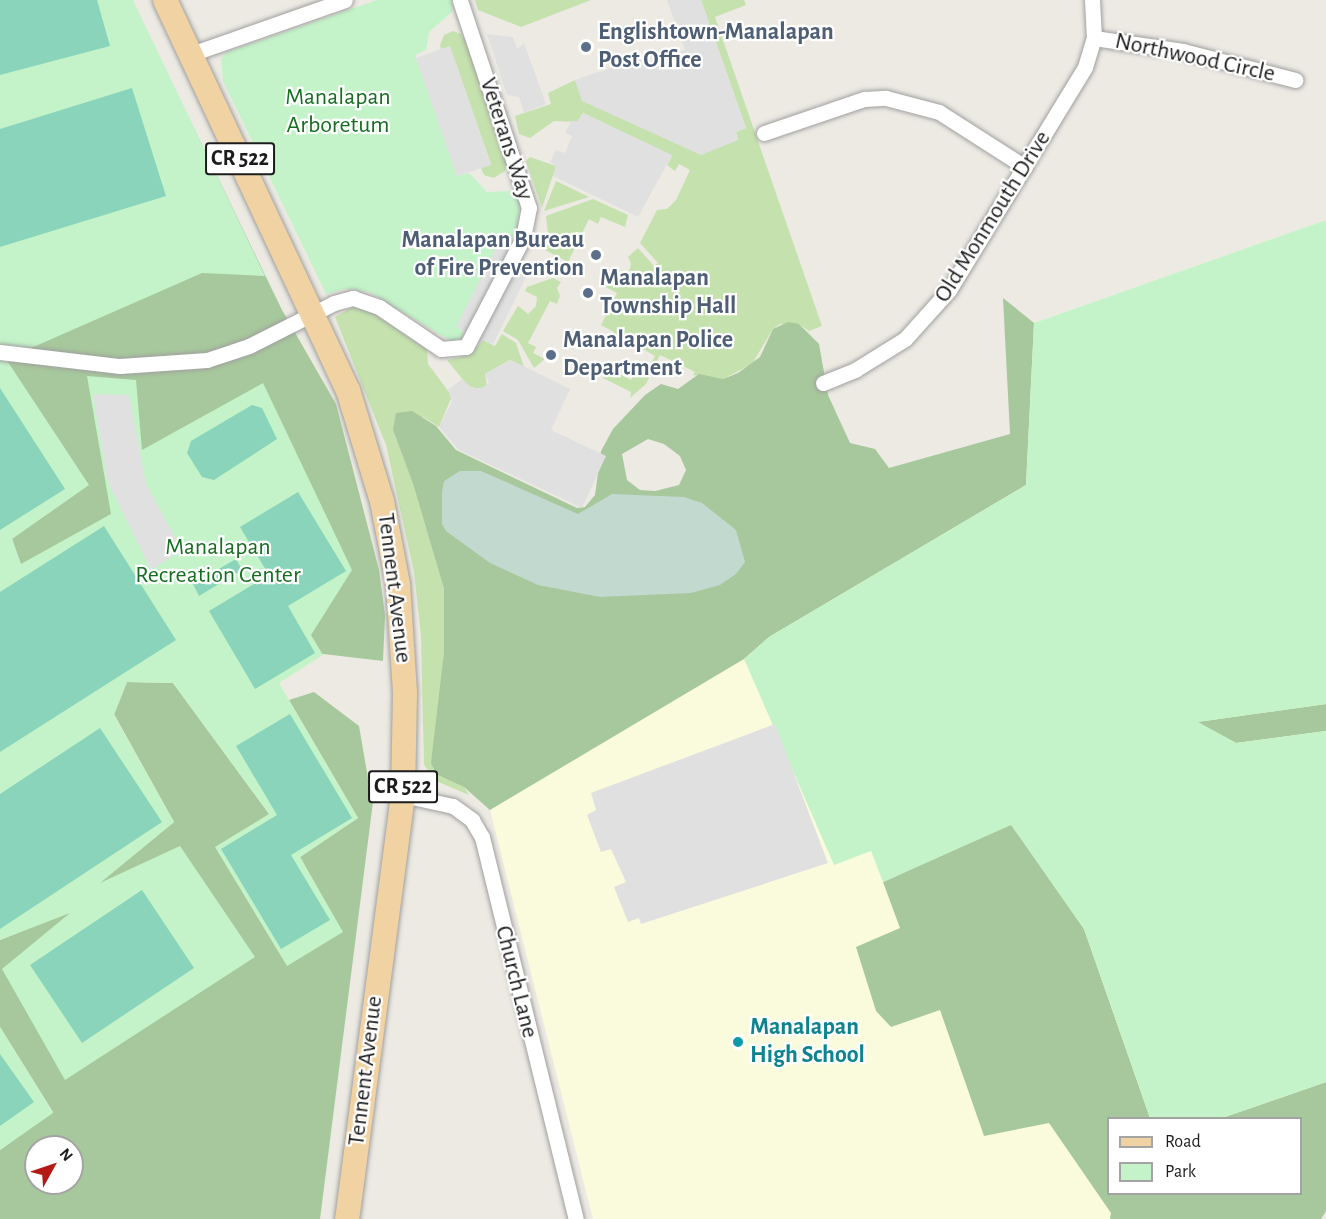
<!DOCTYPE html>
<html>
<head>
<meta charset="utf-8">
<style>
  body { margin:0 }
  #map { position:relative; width:1326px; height:1219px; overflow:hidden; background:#eceae3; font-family:"Alegreya Sans",sans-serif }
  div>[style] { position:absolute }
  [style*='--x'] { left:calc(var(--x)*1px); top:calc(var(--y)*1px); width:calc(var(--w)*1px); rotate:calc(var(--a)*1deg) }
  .education>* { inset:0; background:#fafbdd }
  .grass>* { inset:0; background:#c5e2ae }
  .forest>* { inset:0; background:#a7c89c }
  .wetland>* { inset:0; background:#c2d9cf }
  .park>* { inset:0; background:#c4f3c9 }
  .pitch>* { inset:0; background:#89d4ba }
  .parking>* { inset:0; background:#e0e0e0 }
  .roads { filter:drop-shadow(0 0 2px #a0a0a0) drop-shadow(0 0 2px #a0a0a0) }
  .minor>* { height:15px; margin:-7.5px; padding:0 7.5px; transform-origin:7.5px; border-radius:7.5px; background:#fff }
  .primary>* { height:24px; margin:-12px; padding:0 12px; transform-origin:12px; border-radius:12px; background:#f1d2a3 }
  .dots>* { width:16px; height:16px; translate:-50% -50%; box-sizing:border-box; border:3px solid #fff; border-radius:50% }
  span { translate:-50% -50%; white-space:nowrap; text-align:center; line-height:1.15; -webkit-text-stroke:4.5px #fff; paint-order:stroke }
  .shield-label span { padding:2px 4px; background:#fff; border:2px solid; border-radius:4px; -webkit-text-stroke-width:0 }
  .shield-label { font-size:22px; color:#1c1c1c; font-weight:700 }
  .service-label { font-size:24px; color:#4e5e75; font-weight:700 }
  .left { translate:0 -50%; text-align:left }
  .right { translate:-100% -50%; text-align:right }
  .street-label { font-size:24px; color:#1c1c1c }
  .park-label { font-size:24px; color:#176e21 }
  .culture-label { font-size:24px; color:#0d838f; font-weight:700 }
  .legend { position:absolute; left:1107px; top:1117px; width:195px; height:78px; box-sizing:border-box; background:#fff; border:2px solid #a4a4a4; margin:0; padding:8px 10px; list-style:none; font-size:18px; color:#1c1c1c }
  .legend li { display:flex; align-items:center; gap:12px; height:30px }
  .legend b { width:30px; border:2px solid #a4a4a4 }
  .north { position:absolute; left:24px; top:1135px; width:60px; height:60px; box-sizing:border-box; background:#fff; border:2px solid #a4a4a4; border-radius:50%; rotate:50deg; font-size:16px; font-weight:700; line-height:24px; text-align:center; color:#1c1c1c }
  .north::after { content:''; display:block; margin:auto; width:21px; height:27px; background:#b41b15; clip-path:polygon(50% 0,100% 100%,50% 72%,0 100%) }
</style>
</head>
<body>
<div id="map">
  <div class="education">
    <div style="clip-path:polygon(1326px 220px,1326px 1091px,1287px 1118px,1108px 1118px,1108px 1194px,1143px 1219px,593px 1219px,490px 810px,769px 637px,1026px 485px,1034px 323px)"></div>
  </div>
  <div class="grass">
    <div style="clip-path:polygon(475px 0,591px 0,521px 27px,478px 10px)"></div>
    <div style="clip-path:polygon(701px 0,744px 0,746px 5px,715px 17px,822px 326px,809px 331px,799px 324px,780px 324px,773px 329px,752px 364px,723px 379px,693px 375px,695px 372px,660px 355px,646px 384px,630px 398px,631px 392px,603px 378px,608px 368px,631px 380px,637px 368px,640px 370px,643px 363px,650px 366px,655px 356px,624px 338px,620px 345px,610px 340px,614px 332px,601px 325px,617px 293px,606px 287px,613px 274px,621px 276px,629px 272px,631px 264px,628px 257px,638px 248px,654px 266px,658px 263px,640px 243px,657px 210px,667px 209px,676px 200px,690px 170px,679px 164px,675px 171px,667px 165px,672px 156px,583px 113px,577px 122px,554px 121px,530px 138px,519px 134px,515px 116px,551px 104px,548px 93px,575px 80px,583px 101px,738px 140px,736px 132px,746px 128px)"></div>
    <div style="clip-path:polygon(453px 31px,461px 34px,466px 41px,507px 164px,505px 171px,494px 178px,484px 175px,481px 168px,491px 164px,450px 47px,441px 49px,440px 45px,444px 35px)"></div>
    <div style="clip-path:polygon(530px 157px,556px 166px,542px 208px,526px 161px)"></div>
    <div style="clip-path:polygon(556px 181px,589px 197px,544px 211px)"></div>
    <div style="clip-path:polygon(593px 199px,628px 215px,625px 227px,601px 217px,598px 224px,589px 219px,568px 262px,545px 250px,549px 243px,546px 216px)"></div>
    <div style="clip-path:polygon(553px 278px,561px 282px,557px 288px,560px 296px,557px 304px,550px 301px,528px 343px,536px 347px,533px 353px,545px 359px,534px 368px,518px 340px,503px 331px,518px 306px,528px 314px,536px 306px,537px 297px,525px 291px,527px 287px)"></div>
    <div style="clip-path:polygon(353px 307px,372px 312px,427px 350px,428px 364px,452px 396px,439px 427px,423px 417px,393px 430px,413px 484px,444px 589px,444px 652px,433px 769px,464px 787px,469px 795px,436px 781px,424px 765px,421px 636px,414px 572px,386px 445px,335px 317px)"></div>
    <div style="clip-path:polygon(502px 334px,516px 343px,524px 367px,510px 360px,485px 374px,487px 386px,479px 389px,468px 386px,447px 360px,470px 355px,483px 340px,495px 346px)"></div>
  </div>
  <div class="forest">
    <div style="clip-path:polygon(194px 128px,282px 310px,336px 404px,379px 570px,385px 615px,383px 661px,315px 653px,122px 517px,21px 565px,12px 539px,0 388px,0 272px)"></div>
    <div style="clip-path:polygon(evenodd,1003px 298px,1034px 323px,1026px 485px,769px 637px,744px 659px,490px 810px,464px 787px,436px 774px,431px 763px,444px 652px,444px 589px,413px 484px,393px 430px,396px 413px,412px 411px,436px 426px,456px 450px,577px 508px,585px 507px,595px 495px,601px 451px,613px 429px,645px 395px,661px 384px,678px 389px,699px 374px,723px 379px,738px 373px,760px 357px,773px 329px,788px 322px,799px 324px,819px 344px,828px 395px,850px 443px,875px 449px,889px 468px,1010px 434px,1003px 298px,648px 439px,664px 444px,680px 456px,686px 470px,679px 485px,655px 491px,640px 490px,627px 480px,622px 454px,648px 439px)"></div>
    <div style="clip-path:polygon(evenodd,127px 682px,173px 683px,269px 814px,342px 932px,300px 857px,358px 818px,289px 700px,314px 692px,359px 726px,370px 790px,374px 794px,320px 1219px,0 1219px,0 1150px,53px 1112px,0 1027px,0 940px,72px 911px,65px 1080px,97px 885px,174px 822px,114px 714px,127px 682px,36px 1147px,72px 1147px,72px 1183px,36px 1183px,36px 1147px)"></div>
    <div style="clip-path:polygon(1326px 704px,1326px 731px,1236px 743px,1197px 722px)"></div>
    <div style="clip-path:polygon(1011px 824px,1084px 929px,1150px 1118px,1108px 1118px,1108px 1194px,1300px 1194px,1300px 1118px,1222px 1118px,1326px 1082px,1326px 1211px,1321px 1219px,1110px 1219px,1111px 1213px,1049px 1123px,984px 1136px,940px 1010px,891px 1027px,876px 1011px,856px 947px,900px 928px,883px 882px)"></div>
  </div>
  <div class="wetland">
    <div style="clip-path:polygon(460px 471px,481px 471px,578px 514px,612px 494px,684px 497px,702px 503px,736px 530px,745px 562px,736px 574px,720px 585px,691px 593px,600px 597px,538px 585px,490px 563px,446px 531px,442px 524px,442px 492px,444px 481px)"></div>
  </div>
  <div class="park">
    <div style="clip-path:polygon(0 0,133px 0,265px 276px,202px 273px,6px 359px,89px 485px,12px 539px,21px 564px,111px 514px,87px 376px,136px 380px,142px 450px,263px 383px,352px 570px,311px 635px,323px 655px,279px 683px,358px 818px,300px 857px,343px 932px,287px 966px,215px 847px,269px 814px,173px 683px,127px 682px,114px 715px,174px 822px,100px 883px,180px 846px,255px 957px,65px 1080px,2px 969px,70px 913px,0 940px)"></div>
    <div style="clip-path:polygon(377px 0,453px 0,452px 12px,429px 32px,426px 50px,415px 55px,457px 176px,469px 173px,487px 192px,511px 191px,520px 202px,518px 224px,508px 248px,497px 246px,457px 327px,466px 334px,454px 343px,369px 292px,345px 289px,326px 294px,223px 81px,221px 59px,227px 52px)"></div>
    <div style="clip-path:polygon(1326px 220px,1326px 704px,1198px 722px,1236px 743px,1326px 731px,1326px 1082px,1222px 1118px,1150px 1118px,1084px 929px,1011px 825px,883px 882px,871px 851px,834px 865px,744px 659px,769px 637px,1026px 485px,1034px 323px)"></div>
    <div style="clip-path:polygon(0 1027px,53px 1113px,0 1150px)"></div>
  </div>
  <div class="pitch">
    <div style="clip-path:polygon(0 0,97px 0,110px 46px,0 75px)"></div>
    <div style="clip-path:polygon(132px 88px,166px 196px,0 247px,0 129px)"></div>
    <div style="clip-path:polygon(0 388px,65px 489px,0 530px)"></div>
    <div style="clip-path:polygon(252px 405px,262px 408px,277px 439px,214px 480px,202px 477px,187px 453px,191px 441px)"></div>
    <div style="clip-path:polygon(298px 492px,346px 571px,288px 606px,315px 653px,255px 689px,209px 611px,269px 575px,240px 527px)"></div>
    <div style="clip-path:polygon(104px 526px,176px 640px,0 752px,0 592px)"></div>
    <div style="clip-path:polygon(236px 559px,242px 570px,199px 596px,193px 584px)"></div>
    <div style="clip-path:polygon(290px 714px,352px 818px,291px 855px,330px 920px,281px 949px,221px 849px,277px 815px,236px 746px)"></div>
    <div style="clip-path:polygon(100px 728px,162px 822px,0 929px,0 794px)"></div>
    <div style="clip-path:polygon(142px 890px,194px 968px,82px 1043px,30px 965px)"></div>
    <div style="clip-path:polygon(0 1054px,34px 1102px,0 1126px)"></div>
  </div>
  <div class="parking">
    <div style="clip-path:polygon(667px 0,701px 0,746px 128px,736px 132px,738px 140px,701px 155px,582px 101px,575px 80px,645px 56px,648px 64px,685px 50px)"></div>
    <div style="clip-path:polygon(487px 34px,513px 37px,517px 49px,524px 43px,546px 104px,524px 113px,519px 97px,507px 95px)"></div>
    <div style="clip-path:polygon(450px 46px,491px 165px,457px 176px,416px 58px)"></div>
    <div style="clip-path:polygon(583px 113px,672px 155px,638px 217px,553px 176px,556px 166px,550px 162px,556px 150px,565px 153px,572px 136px,565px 133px,571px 121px,578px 121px)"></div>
    <div style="clip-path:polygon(497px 246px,524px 254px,523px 260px,532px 265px,493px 344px,483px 340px,480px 344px,463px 336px,466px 332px,456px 327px)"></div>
    <div style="clip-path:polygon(511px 360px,570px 389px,551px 430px,606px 456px,582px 508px,459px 450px,439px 427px,452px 402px,448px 390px,462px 379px,472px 388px,482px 388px,489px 383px,485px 374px)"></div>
    <div style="clip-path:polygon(93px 394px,129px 395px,146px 484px,182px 550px,151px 570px,107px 480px)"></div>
    <div style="clip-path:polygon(775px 724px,828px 863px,641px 924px,639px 918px,628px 922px,614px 887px,626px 882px,611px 849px,601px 852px,587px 815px,596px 810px,591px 793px)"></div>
  </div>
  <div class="roads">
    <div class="minor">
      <div style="--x:1094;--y:38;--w:90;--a:8.3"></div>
      <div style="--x:1183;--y:51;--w:116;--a:14.5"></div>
      <div style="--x:191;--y:54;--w:163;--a:-19.3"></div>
      <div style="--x:764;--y:133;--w:106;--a:-18.8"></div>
      <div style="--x:864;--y:99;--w:22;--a:-3"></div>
      <div style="--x:886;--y:98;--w:55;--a:14.8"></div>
      <div style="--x:939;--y:112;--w:102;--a:32.6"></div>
      <div style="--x:0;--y:352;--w:121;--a:6.7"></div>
      <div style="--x:120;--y:366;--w:87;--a:-3.9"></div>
      <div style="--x:207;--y:360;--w:44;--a:-18.4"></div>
      <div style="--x:249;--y:346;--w:95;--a:-26.8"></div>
      <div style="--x:334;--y:303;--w:20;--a:-15"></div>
      <div style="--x:353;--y:298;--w:28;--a:19"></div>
      <div style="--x:379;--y:307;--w:75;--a:34.1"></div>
      <div style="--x:441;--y:349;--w:25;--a:-5"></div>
      <div style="--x:466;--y:347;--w:123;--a:-62.4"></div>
      <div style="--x:523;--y:238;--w:31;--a:-79"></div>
      <div style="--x:529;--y:208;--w:219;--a:-108.4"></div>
      <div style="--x:823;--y:383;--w:35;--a:-22"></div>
      <div style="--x:855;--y:370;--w:59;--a:-31.8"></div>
      <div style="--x:905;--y:339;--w:66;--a:-48.1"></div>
      <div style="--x:949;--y:290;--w:261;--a:-58.6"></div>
      <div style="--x:1085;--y:67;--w:30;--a:-73"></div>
      <div style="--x:1094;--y:38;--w:38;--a:-93"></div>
      <div style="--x:403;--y:795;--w:51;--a:12.4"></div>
      <div style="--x:453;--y:806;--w:24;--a:36"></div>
      <div style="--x:472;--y:820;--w:20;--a:60"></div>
      <div style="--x:482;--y:837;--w:393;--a:76.2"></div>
    </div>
    <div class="primary">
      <div style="--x:165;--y:0;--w:431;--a:64.9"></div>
      <div style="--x:348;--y:390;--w:116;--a:73"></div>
      <div style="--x:382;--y:501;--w:85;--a:79.1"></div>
      <div style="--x:398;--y:584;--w:108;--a:86.3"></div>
      <div style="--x:405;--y:692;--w:103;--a:91.1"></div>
      <div style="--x:403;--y:795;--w:428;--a:97.5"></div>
    </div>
  </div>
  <div class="dots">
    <div style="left:586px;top:47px;background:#5c6f8a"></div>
    <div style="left:596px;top:255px;background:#5c6f8a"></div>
    <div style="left:588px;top:293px;background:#5c6f8a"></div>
    <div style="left:551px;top:355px;background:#5c6f8a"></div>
    <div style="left:738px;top:1042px;background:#0f9aa8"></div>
  </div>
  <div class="shield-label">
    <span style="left:240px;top:159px">CR 522</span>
    <span style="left:403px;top:787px">CR 522</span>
  </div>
  <div class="service-label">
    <span class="left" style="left:598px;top:47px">Englishtown-Manalapan<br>Post Office</span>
    <span class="right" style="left:584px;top:255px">Manalapan Bureau<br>of Fire Prevention</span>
    <span class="left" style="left:600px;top:293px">Manalapan<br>Township Hall</span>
    <span class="left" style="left:563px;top:355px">Manalapan Police<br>Department</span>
  </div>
  <div class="street-label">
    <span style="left:1195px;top:58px;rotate:12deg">Northwood Circle</span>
    <span style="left:506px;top:139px;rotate:72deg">Veterans Way</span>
    <span style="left:993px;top:217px;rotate:-58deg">Old Monmouth Drive</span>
    <span style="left:394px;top:588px;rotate:83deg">Tennent Avenue</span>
    <span style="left:516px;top:982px;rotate:76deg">Church Lane</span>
    <span style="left:366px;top:1071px;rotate:-83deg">Tennent Avenue</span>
  </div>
  <div class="park-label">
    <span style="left:338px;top:112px">Manalapan<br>Arboretum</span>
    <span style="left:218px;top:562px">Manalapan<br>Recreation Center</span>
  </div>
  <div class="culture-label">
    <span class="left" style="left:750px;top:1042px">Manalapan<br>High School</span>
  </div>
  <ul class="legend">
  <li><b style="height:8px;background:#f1d2a3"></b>Road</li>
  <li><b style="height:16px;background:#c4f3c9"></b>Park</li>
  </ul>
  <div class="north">N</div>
</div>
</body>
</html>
